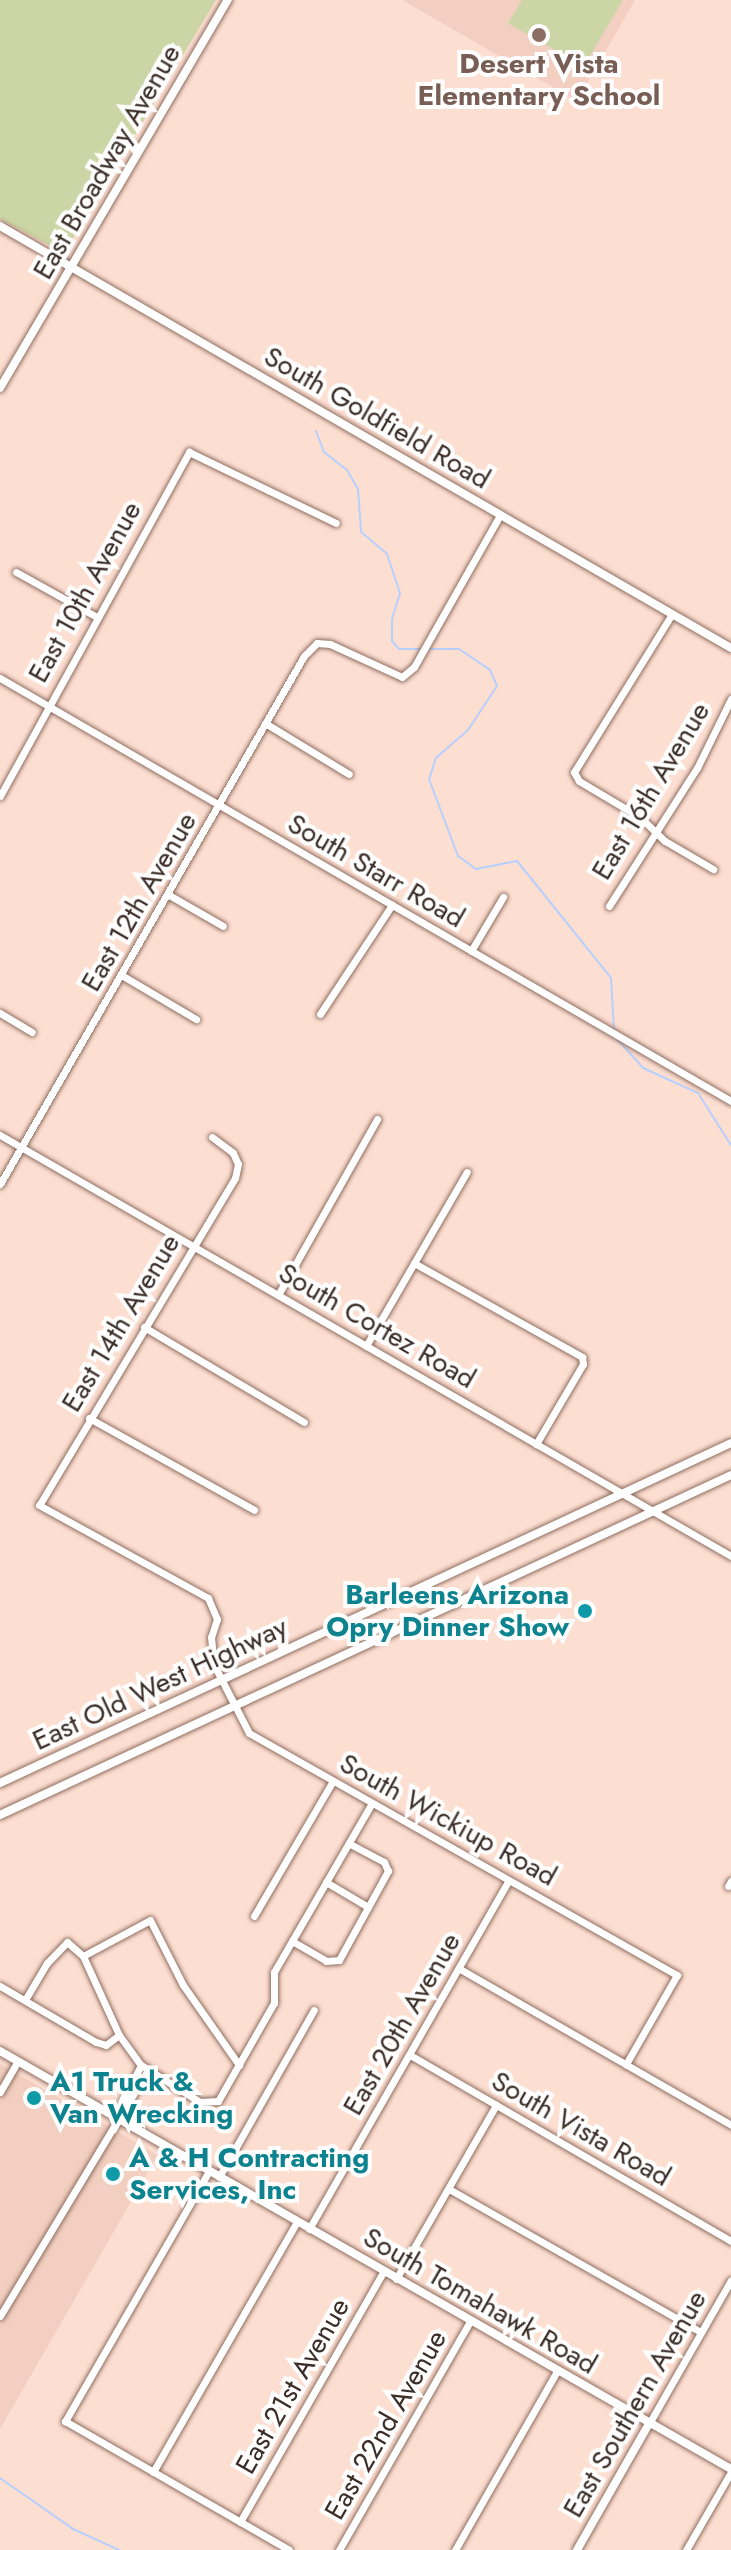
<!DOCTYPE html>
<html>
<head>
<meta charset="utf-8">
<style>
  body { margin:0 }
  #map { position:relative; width:731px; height:2550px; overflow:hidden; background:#fddfd2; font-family:Jost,sans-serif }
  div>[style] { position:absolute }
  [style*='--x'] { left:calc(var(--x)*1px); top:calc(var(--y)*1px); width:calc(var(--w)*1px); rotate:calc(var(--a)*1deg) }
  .built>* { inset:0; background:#f2cfc0 }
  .green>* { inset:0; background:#ccd5a6 }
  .stream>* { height:2px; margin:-1px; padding:0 1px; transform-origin:1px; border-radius:1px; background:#b8cffd }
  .roads { filter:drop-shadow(0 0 2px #8f6e60) drop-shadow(0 0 2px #8f6e60) }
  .minor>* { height:7px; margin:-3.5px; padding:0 3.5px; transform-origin:3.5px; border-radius:3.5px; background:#fff }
  .major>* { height:8px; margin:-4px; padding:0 4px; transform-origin:4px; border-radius:4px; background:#fff }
  .dots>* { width:22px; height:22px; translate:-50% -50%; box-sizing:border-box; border:4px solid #fff; border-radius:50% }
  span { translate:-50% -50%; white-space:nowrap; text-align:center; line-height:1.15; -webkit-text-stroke:8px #fff; paint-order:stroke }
  .education-label { font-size:28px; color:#785e54; font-weight:700 }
  .street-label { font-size:28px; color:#3b2d27 }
  .culture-label { font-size:28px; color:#0d838f; font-weight:700 }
  .right { translate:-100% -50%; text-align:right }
  .left { translate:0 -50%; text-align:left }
</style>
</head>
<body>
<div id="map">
  <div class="built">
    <div style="clip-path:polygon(402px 0,635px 0,577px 101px)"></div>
    <div style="clip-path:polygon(0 2064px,158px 2155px,0 2429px)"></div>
  </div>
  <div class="green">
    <div style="clip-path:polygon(0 0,216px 0,64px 253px,0 219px)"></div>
    <div style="clip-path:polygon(522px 0,623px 0,587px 61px,579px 64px,508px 23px)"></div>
  </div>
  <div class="stream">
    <div style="--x:316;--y:431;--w:22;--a:69"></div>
    <div style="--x:324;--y:452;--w:29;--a:38"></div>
    <div style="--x:347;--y:470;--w:22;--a:60"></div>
    <div style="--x:358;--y:489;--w:43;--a:86"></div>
    <div style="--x:361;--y:532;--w:34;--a:40"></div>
    <div style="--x:387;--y:554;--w:41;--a:71.6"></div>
    <div style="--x:400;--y:593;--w:27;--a:107"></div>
    <div style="--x:392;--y:619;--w:22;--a:90"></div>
    <div style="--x:392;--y:641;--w:11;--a:49"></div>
    <div style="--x:399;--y:649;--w:22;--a:0"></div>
    <div style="--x:428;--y:649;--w:31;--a:0"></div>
    <div style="--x:459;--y:649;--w:37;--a:34"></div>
    <div style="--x:490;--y:670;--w:17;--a:66"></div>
    <div style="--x:497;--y:686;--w:53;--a:123.4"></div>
    <div style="--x:468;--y:730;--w:43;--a:138.8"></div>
    <div style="--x:436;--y:758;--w:22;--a:108"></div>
    <div style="--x:429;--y:779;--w:82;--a:69.4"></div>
    <div style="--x:458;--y:856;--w:22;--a:36"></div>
    <div style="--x:476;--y:869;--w:42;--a:-11"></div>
    <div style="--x:517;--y:861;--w:150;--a:51.2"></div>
    <div style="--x:611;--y:978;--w:52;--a:86.7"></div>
    <div style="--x:618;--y:1040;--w:38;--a:48"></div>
    <div style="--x:643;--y:1068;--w:60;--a:24.4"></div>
    <div style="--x:698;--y:1093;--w:62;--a:57.6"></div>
    <div style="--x:0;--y:2478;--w:89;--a:34.9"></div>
    <div style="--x:73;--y:2529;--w:51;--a:24.5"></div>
  </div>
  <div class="roads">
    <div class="minor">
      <div style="--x:16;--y:572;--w:90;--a:29.1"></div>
      <div style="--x:672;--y:614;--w:186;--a:121.8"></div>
      <div style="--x:574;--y:772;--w:10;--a:61"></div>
      <div style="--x:579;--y:781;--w:72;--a:30.8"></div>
      <div style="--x:641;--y:818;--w:33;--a:44"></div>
      <div style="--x:665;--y:841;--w:56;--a:30.3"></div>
      <div style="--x:0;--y:678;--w:845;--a:30.06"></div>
      <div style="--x:265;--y:723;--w:98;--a:31.3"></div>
      <div style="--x:0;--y:796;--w:393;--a:-61.2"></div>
      <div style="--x:189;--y:452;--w:163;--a:25.8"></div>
      <div style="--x:169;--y:895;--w:62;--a:29.9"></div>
      <div style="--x:609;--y:906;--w:164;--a:-57.5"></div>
      <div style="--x:697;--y:768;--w:77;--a:-63.8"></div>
      <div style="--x:471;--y:951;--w:63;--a:-59.3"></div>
      <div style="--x:123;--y:976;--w:85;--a:30.5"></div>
      <div style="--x:0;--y:1013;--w:37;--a:31"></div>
      <div style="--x:320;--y:1014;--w:131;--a:-56.6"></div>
      <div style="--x:0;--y:1135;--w:844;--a:29.94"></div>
      <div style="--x:212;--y:1137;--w:26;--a:37"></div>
      <div style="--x:233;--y:1153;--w:12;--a:66"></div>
      <div style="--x:238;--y:1164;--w:14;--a:102"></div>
      <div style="--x:235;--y:1178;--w:381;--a:120.9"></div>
      <div style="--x:39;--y:1505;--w:193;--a:28.8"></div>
      <div style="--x:208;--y:1598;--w:23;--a:67"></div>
      <div style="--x:217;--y:1619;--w:19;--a:108"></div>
      <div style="--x:211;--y:1637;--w:28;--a:84"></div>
      <div style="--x:214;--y:1665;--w:76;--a:62.8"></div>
      <div style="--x:249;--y:1733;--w:492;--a:29.5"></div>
      <div style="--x:677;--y:1975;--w:103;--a:119.8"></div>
      <div style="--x:0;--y:1184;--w:609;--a:-60.07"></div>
      <div style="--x:304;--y:656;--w:18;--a:-45"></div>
      <div style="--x:317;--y:643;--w:13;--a:4"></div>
      <div style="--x:330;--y:644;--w:79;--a:24.6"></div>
      <div style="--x:402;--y:677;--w:16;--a:-40"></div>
      <div style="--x:414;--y:667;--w:175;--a:-60.5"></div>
      <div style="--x:414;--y:1263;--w:193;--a:29.2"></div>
      <div style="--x:582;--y:1357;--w:7;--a:82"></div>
      <div style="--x:583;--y:1364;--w:93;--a:120.4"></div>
      <div style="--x:278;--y:1295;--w:202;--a:-60.6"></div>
      <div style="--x:144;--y:1327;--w:186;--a:30.7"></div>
      <div style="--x:366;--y:1346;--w:201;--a:-59.9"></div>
      <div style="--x:89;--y:1418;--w:189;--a:29.1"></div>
      <div style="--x:326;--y:1882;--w:49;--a:30.8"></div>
      <div style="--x:728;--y:1886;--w:6;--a:-59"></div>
      <div style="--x:254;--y:1916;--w:156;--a:-59.7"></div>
      <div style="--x:292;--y:1941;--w:39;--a:30"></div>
      <div style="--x:326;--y:1961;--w:13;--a:-4"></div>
      <div style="--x:339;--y:1960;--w:102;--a:-61.2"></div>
      <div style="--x:388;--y:1871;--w:10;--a:-114"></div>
      <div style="--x:384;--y:1862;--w:40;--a:-152"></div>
      <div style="--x:83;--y:1956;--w:76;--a:-28.2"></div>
      <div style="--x:150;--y:1920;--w:73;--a:63.1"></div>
      <div style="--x:183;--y:1985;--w:98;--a:55"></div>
      <div style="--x:460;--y:1969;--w:313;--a:29.9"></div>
      <div style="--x:0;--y:1986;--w:111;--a:30.3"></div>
      <div style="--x:96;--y:2042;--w:10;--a:17"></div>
      <div style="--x:106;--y:2045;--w:16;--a:-38"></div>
      <div style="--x:25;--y:2000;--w:43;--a:-59.3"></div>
      <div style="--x:47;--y:1963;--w:29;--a:-46"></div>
      <div style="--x:67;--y:1942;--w:21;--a:41"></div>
      <div style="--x:83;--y:1956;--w:87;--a:65.5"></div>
      <div style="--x:119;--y:2035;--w:37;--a:54"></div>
      <div style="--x:141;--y:2065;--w:70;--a:32.1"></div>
      <div style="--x:200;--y:2102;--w:18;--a:-3"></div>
      <div style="--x:218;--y:2101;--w:113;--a:-60.3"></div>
      <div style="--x:274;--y:2003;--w:31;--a:-90"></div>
      <div style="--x:274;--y:1972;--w:195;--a:-59.9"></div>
      <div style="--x:410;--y:2055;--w:371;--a:30.1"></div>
      <div style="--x:0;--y:2092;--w:36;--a:-60"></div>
      <div style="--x:118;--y:2111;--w:51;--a:-63.4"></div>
      <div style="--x:209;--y:2171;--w:289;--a:119.9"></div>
      <div style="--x:65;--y:2421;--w:258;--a:29.9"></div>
      <div style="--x:219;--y:2177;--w:192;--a:-60.4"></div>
      <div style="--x:449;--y:2189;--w:290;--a:29.6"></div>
      <div style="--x:309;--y:2229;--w:401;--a:-60.2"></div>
      <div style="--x:396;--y:2279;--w:201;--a:-60.1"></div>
      <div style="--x:0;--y:2316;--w:286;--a:-59"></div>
      <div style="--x:650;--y:2422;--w:163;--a:-60.3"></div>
      <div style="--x:153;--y:2472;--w:289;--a:-60.1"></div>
      <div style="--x:240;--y:2522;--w:289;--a:-60.2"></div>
      <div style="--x:339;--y:2550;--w:264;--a:-60.2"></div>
      <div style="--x:455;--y:2550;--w:206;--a:-60.3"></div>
      <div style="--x:686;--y:2550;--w:90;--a:-60"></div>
    </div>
    <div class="major">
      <div style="--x:0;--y:226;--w:844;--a:30"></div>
      <div style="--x:0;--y:388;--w:450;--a:-59.6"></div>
      <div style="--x:0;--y:1783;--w:806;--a:-24.94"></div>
      <div style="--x:0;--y:1815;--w:806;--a:-24.94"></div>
      <div style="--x:0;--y:2051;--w:842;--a:29.76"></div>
      <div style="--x:577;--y:2550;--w:147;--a:-60.3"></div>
    </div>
  </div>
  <div class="dots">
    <div style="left:539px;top:35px;background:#8d6e63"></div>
    <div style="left:585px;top:1611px;background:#0f9aa8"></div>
    <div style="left:34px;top:2098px;background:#0f9aa8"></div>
    <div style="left:113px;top:2174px;background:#0f9aa8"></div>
  </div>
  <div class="education-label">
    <span style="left:539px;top:80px">Desert Vista<br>Elementary School</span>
  </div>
  <div class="street-label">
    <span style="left:107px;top:162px;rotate:-60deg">East Broadway Avenue</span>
    <span style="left:377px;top:418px;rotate:30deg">South Goldfield Road</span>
    <span style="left:85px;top:592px;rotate:-61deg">East 10th Avenue</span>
    <span style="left:651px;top:791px;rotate:-59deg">East 16th Avenue</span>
    <span style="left:376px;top:871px;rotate:30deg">South Starr Road</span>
    <span style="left:139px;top:902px;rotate:-60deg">East 12th Avenue</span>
    <span style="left:121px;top:1323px;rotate:-59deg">East 14th Avenue</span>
    <span style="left:377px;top:1326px;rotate:30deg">South Cortez Road</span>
    <span style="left:160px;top:1684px;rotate:-25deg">East Old West Highway</span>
    <span style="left:448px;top:1820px;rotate:29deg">South Wickiup Road</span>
    <span style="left:402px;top:2024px;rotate:-60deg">East 20th Avenue</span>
    <span style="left:581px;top:2129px;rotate:30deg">South Vista Road</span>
    <span style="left:480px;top:2301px;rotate:30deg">South Tomahawk Road</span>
    <span style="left:293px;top:2386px;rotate:-60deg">East 21st Avenue</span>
    <span style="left:635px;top:2404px;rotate:-60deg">East Southern Avenue</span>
    <span style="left:386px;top:2425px;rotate:-60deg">East 22nd Avenue</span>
  </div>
  <div class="culture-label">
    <span class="right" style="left:569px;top:1611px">Barleens Arizona<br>Opry Dinner Show</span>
    <span class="left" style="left:50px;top:2098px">A1 Truck &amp;<br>Van Wrecking</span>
    <span class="left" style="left:129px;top:2174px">A &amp; H Contracting<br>Services, Inc</span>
  </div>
</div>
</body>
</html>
